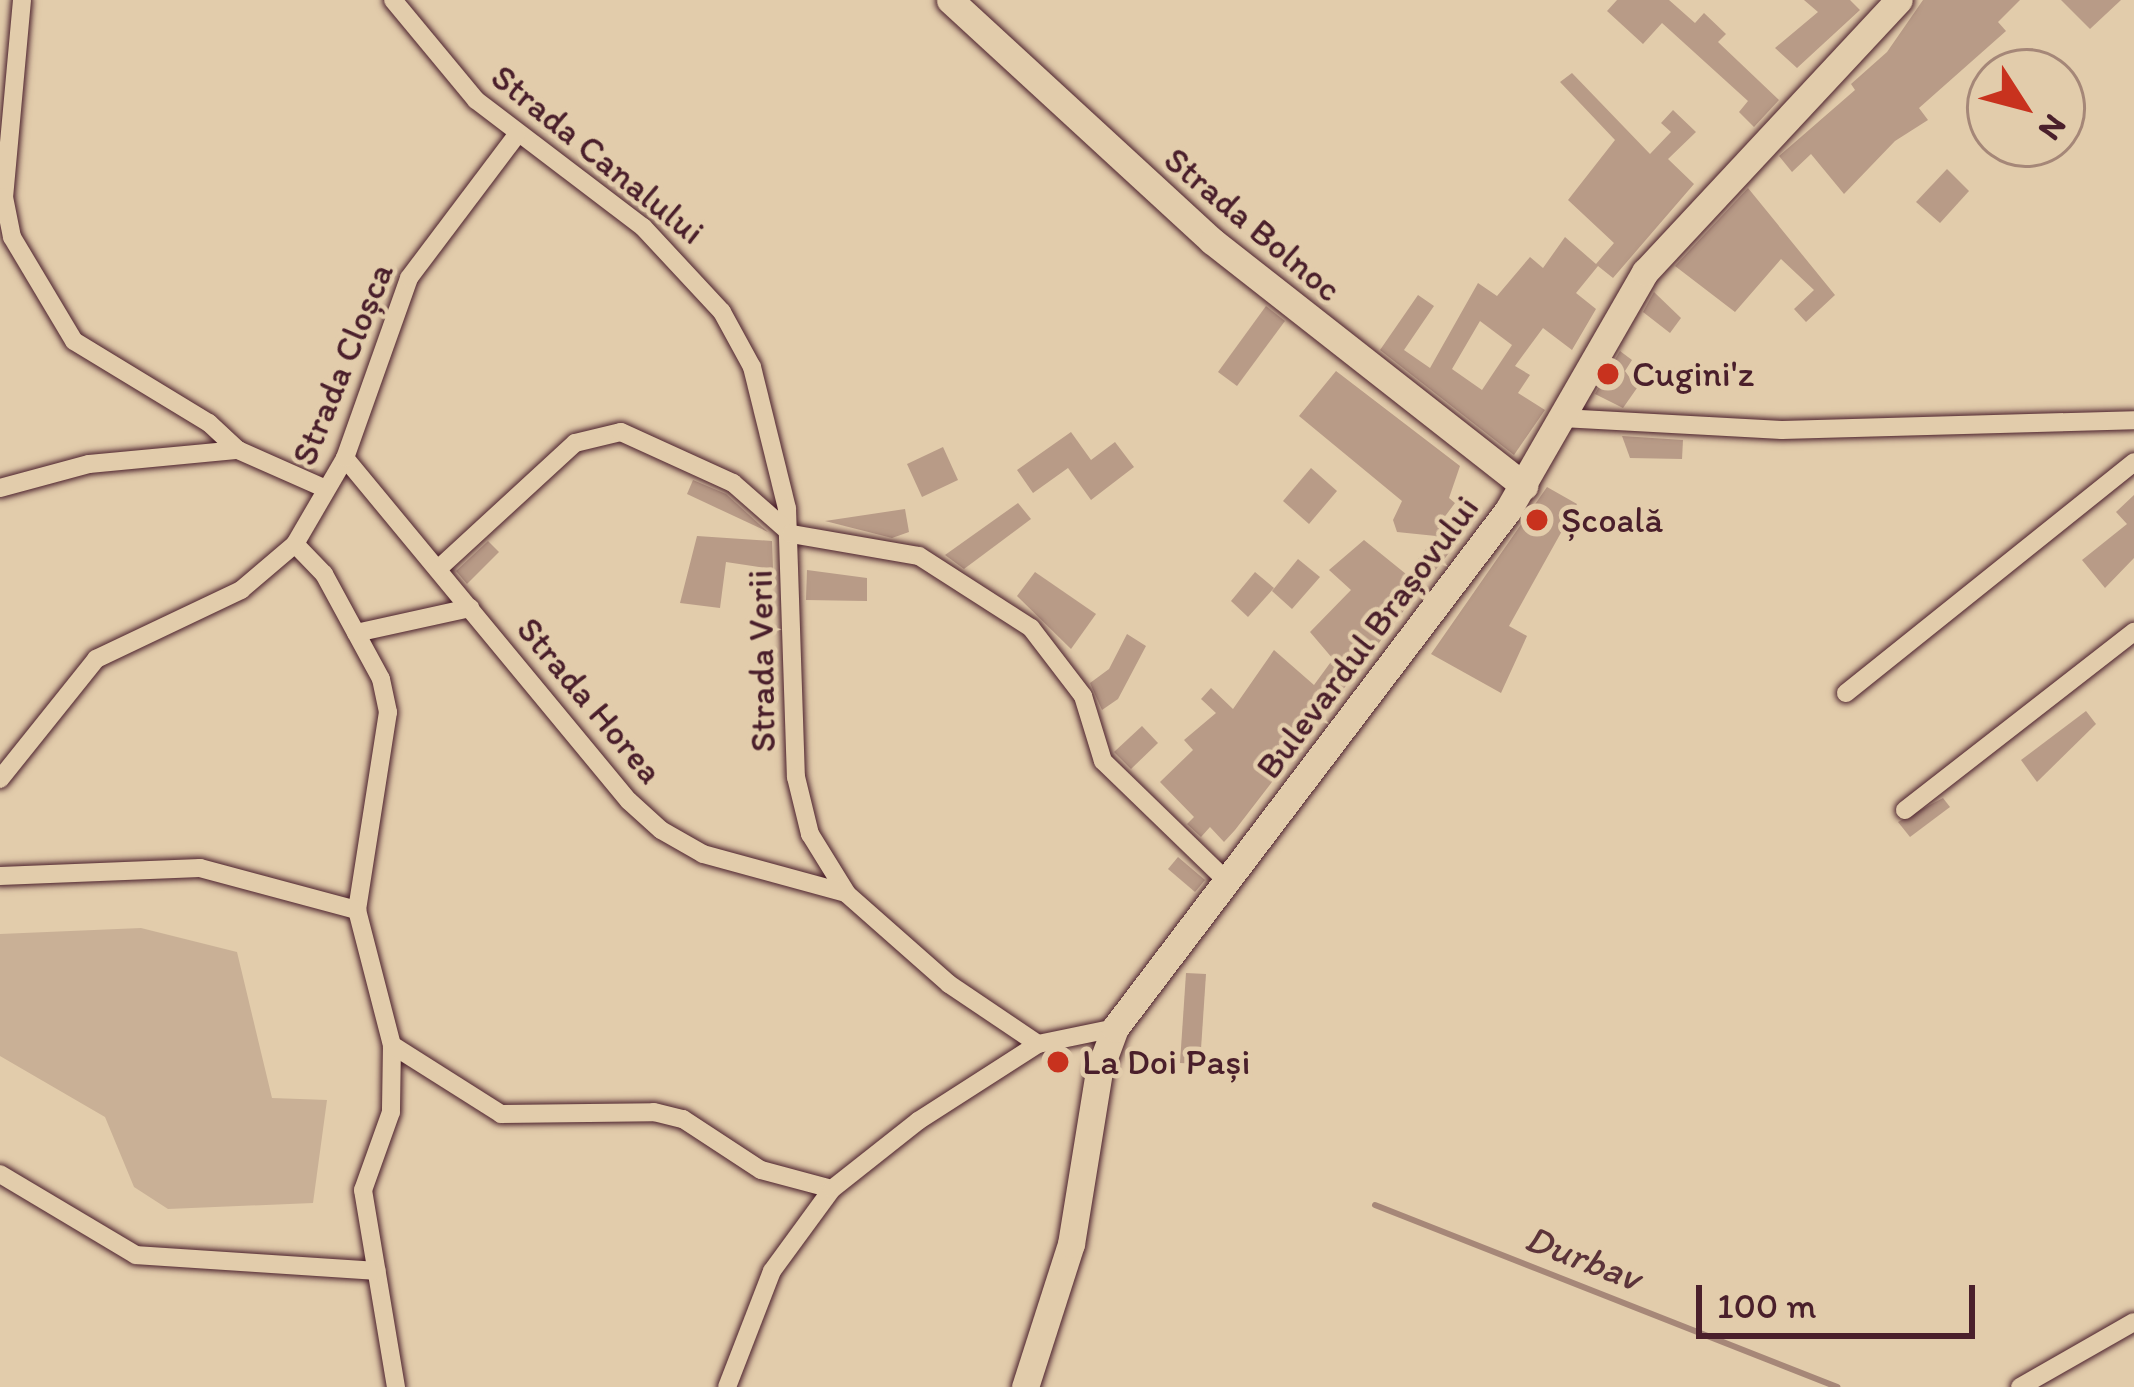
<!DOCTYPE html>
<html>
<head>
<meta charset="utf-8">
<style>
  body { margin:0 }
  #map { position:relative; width:2134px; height:1387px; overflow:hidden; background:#e2ccab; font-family:Itim,sans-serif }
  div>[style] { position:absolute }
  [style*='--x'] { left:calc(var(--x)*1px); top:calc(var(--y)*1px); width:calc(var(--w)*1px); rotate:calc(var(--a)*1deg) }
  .green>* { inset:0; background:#c9b096 }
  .stream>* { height:6px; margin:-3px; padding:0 3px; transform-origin:3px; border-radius:3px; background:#a68778 }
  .building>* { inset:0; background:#b89b87 }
  .roads { filter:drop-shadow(0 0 3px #4a1f2b) drop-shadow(0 0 3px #4a1f2b) }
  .street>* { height:18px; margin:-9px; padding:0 9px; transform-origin:9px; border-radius:9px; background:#e2ccab }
  .secondary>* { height:27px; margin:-13.5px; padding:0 13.5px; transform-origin:13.5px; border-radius:13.5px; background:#e2ccab }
  .dots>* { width:33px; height:33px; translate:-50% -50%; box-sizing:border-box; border:6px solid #e2ccab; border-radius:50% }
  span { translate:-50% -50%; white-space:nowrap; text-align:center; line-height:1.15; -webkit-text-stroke:9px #e2ccab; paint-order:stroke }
  .street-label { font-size:36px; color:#4a1f2b }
  .poi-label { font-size:36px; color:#4a1f2b }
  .left { translate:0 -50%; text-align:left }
  .water-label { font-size:39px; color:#5c343a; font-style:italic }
  .north { position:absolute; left:1966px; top:48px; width:120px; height:120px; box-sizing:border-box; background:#e2ccab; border:3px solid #a58778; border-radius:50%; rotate:126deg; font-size:33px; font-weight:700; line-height:48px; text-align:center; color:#4a1f2b }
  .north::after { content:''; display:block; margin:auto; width:42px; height:54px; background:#c8321e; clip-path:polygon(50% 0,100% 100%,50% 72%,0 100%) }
  .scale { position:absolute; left:1696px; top:1285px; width:279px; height:54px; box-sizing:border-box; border:6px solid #4a1f2b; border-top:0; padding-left:15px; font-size:36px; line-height:42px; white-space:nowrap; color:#4a1f2b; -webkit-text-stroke:9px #e2ccab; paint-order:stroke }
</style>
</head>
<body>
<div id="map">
  <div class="green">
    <div style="clip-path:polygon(141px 928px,237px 952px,272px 1098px,327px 1100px,313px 1203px,168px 1209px,134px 1187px,105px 1117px,0 1056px,0 934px)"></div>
  </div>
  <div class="stream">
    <div style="--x:1375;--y:1205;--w:497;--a:21.5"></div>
  </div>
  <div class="building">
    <div style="clip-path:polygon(1617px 0,1669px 0,1695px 23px,1704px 13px,1726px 34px,1718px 42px,1779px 100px,1754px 127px,1739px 112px,1748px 101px,1662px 23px,1643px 44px,1607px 11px)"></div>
    <div style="clip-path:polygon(1804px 0,1850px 0,1860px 10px,1797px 68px,1775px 48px,1818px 12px)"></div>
    <div style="clip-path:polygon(1923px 0,2020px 0,1998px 22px,2006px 31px,1919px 108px,1928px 120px,1895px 141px,1844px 194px,1811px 154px,1792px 172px,1779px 156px,1855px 90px,1851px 84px,1887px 52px)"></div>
    <div style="clip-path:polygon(2061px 0,2121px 0,2090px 29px)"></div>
    <div style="clip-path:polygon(evenodd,1572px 73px,1650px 154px,1671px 132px,1661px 123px,1673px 110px,1696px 132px,1668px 159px,1694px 184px,1613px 278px,1598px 266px,1576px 293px,1596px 309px,1572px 350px,1543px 328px,1515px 366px,1530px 375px,1518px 393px,1545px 410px,1514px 455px,1380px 350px,1418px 295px,1434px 306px,1404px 350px,1430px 368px,1478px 283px,1497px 296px,1530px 257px,1543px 268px,1565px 237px,1596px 264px,1614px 243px,1568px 200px,1615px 140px,1560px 82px,1572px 73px,1480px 321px,1512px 345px,1482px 390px,1452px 369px,1480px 321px)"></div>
    <div style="clip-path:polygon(1947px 169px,1969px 191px,1940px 223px,1916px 202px)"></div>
    <div style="clip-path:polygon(1748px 188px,1835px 295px,1806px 322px,1794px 309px,1814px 290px,1781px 259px,1735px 312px,1675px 266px)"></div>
    <div style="clip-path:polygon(1654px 292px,1681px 318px,1670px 333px,1643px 312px)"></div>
    <div style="clip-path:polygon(1266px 306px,1285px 321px,1237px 386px,1218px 372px)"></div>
    <div style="clip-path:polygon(1620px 351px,1632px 360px,1625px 371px,1637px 388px,1623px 408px,1595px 394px)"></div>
    <div style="clip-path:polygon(1336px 371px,1460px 466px,1449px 498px,1455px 503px,1437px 527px,1457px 543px,1426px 582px,1415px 563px,1436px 536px,1397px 532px,1393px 520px,1402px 501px,1299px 416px)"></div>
    <div style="clip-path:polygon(1071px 432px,1091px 460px,1115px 442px,1134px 467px,1091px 500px,1068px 468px,1033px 493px,1017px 470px)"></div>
    <div style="clip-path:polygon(1622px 436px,1683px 440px,1682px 459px,1630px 458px)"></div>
    <div style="clip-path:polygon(943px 447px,958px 480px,922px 497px,907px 464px)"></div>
    <div style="clip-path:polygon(1311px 468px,1337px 491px,1309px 524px,1283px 501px)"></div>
    <div style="clip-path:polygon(693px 480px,726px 494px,768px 532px,687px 494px)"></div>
    <div style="clip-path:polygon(1547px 487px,1577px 504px,1509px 626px,1527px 636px,1501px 693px,1431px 654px)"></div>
    <div style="clip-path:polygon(2134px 495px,2134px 558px,2105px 588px,2082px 560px,2127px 524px,2116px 512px)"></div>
    <div style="clip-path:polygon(1018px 503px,1031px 519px,964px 569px,945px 555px)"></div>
    <div style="clip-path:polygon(905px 509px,909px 532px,892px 538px,825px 521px)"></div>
    <div style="clip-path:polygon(697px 536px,772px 541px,773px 569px,726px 562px,720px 608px,680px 603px)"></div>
    <div style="clip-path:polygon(1364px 540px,1422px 587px,1235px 830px,1224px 842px,1210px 827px,1201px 837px,1187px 824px,1194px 817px,1160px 782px,1193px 750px,1184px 740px,1216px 713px,1201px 699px,1211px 688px,1233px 709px,1274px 650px,1314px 685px,1333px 659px,1310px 632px,1351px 590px,1329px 570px)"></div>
    <div style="clip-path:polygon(488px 541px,499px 552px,467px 584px,456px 571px)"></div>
    <div style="clip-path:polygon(1298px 559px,1320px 577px,1292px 609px,1272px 591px)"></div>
    <div style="clip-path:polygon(807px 570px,867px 578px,867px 601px,806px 600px)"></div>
    <div style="clip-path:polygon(1035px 572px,1096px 614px,1071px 649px,1017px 596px)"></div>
    <div style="clip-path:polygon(1255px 572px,1274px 588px,1248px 617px,1231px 601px)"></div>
    <div style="clip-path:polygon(1127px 634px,1146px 646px,1118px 699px,1102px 710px,1090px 683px,1109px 669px)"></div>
    <div style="clip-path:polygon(2086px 711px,2096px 724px,2037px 782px,2021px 760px)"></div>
    <div style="clip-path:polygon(1142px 726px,1158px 743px,1131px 769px,1114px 752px)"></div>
    <div style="clip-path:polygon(1943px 798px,1950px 807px,1910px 837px,1898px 822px)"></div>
    <div style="clip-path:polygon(1178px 857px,1205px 880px,1195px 892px,1168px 869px)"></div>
    <div style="clip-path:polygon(1186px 973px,1206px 974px,1200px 1064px,1180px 1063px)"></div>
  </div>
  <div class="roads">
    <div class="street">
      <div style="--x:22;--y:0;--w:198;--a:95.2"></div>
      <div style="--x:4;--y:197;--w:41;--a:78.7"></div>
      <div style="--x:12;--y:237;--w:121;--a:59.2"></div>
      <div style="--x:74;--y:341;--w:158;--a:31.3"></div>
      <div style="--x:209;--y:423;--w:40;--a:43"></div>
      <div style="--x:393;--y:0;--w:130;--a:50.3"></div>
      <div style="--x:476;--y:100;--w:210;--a:37.3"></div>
      <div style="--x:643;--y:227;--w:116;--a:47.1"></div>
      <div style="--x:722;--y:312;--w:63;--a:61.4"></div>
      <div style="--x:752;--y:367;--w:145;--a:76.1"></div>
      <div style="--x:787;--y:508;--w:269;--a:88.1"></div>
      <div style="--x:796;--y:777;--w:59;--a:76.2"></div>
      <div style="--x:810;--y:834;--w:70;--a:58.3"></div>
      <div style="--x:847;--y:894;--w:136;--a:41.4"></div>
      <div style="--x:949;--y:984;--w:107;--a:34"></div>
      <div style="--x:1562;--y:418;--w:220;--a:3.1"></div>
      <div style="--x:1782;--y:430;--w:352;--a:-1.6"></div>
      <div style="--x:345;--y:458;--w:445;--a:50.4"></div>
      <div style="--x:629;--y:801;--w:43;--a:42.2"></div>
      <div style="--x:661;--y:830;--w:48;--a:29.7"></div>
      <div style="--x:703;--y:854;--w:148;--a:15.3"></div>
      <div style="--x:0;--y:488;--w:92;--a:-15.1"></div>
      <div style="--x:89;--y:464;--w:150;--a:-5.4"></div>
      <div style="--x:238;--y:450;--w:96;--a:23.9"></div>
      <div style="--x:295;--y:544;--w:42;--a:46"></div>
      <div style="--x:324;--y:574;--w:119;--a:61.5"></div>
      <div style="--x:381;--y:679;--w:34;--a:78"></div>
      <div style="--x:388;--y:712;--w:200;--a:98.9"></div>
      <div style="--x:357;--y:910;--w:139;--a:75.5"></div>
      <div style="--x:392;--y:1045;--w:67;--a:90.9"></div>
      <div style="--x:391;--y:1112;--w:83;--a:109.7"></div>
      <div style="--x:363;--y:1190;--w:200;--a:80.5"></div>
      <div style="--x:438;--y:569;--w:186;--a:-42.6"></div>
      <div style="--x:575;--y:443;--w:47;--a:-13.4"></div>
      <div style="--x:621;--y:432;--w:123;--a:24.5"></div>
      <div style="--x:733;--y:483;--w:77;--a:41.3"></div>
      <div style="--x:791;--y:534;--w:130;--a:9.8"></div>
      <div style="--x:919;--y:556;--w:133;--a:32.7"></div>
      <div style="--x:1031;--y:628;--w:86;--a:52.6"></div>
      <div style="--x:1083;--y:696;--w:68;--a:72.9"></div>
      <div style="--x:1103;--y:761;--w:173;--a:44.1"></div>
      <div style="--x:356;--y:633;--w:117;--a:-12.4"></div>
      <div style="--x:1846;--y:693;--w:369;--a:-38.7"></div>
      <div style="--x:0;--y:779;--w:154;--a:-51.3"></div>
      <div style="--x:96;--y:659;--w:161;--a:-25.4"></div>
      <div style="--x:241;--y:590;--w:71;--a:-40.4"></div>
      <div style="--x:295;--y:544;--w:99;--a:-59.8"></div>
      <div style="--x:345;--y:458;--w:191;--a:-70.4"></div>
      <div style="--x:409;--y:278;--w:178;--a:-53"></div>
      <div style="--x:1905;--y:810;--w:290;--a:-37.9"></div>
      <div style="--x:0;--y:876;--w:200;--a:-2.3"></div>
      <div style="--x:200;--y:868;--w:163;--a:15"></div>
      <div style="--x:392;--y:1045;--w:129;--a:32.3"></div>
      <div style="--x:501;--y:1114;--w:153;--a:-0.7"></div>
      <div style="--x:654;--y:1112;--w:30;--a:14"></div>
      <div style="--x:683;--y:1119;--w:93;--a:33.2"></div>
      <div style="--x:761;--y:1170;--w:73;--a:15"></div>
      <div style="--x:0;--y:1174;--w:158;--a:30.8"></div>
      <div style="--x:136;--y:1255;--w:241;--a:3.8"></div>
      <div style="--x:727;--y:1387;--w:124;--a:-68.8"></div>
      <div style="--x:772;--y:1271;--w:102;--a:-53.8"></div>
      <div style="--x:832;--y:1189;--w:110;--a:-38.3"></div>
      <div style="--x:918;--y:1121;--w:143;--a:-32.7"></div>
      <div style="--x:1038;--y:1044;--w:79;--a:-11.7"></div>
      <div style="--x:2020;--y:1387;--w:131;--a:-29.7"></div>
    </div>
    <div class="secondary">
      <div style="--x:950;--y:0;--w:356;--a:42.6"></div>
      <div style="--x:1212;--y:241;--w:397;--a:38.1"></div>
      <div style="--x:1025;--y:1387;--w:150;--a:-72.2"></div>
      <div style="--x:1071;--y:1244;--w:175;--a:-80.8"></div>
      <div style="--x:1099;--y:1071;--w:46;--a:-69.6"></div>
      <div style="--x:1115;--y:1028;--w:650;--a:-52.81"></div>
      <div style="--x:1508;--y:510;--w:275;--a:-60.1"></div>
      <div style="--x:1645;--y:272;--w:372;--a:-47"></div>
    </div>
  </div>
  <div class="dots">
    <div style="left:1608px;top:374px;background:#c8321e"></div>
    <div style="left:1537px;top:520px;background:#c8321e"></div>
    <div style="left:1058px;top:1062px;background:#c8321e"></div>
  </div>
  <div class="street-label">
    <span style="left:598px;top:154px;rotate:39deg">Strada Canalului</span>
    <span style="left:1253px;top:224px;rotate:40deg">Strada Bolnoc</span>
    <span style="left:342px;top:364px;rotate:-68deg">Strada Cloșca</span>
    <span style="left:1367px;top:637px;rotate:-53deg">Bulevardul Brașovului</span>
    <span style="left:761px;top:661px;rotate:-91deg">Strada Verii</span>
    <span style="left:590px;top:700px;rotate:50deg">Strada Horea</span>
  </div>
  <div class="poi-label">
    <span class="left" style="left:1632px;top:374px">Cugini'z</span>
    <span class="left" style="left:1561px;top:520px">Școală</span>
    <span class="left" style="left:1082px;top:1062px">La Doi Pași</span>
  </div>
  <div class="water-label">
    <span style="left:1583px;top:1258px;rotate:21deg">Durbav</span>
  </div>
  <div class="north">N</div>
  <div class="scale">100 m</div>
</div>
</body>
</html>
